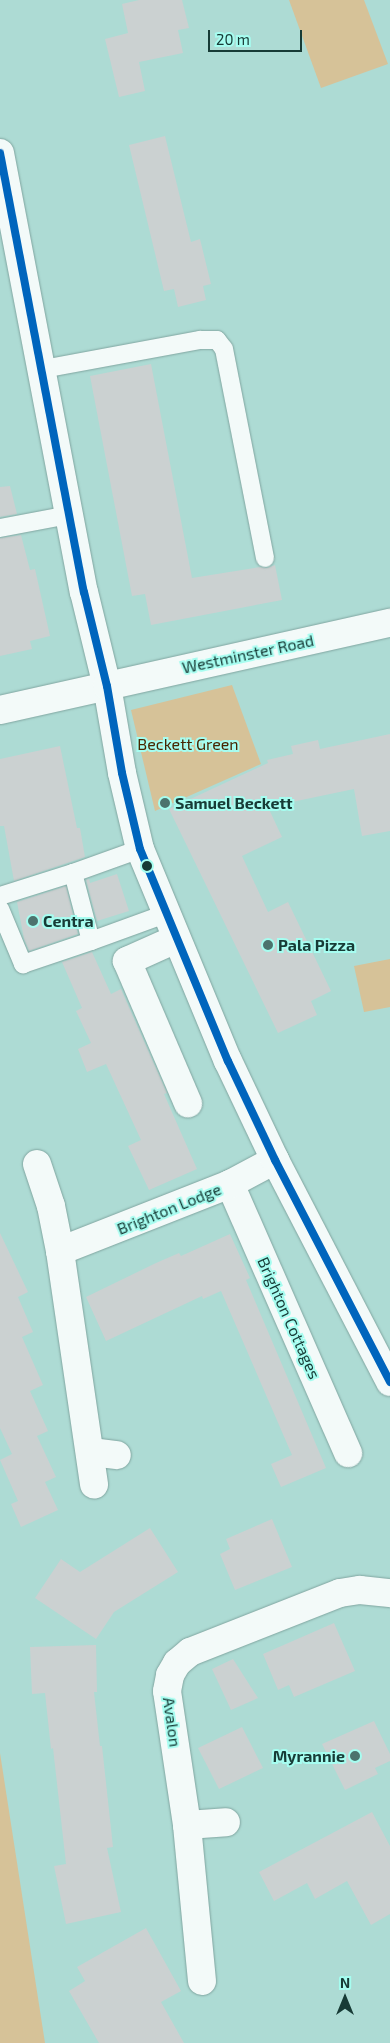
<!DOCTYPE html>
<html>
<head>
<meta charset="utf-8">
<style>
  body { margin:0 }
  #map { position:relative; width:390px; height:2043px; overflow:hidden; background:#addbd4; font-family:"Exo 2",sans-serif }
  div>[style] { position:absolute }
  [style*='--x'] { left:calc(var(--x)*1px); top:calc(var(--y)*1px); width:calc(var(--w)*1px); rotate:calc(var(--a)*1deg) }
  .green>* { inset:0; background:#d6c298 }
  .building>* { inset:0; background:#cbd1d1 }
  .roads { filter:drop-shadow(0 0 1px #80a5a0) drop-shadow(0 0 1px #80a5a0) }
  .lane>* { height:18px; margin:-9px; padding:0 9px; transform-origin:9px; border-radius:9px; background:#f3faf9 }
  .street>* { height:28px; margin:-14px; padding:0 14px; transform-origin:14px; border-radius:14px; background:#f3faf9 }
  .secondary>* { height:28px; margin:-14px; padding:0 14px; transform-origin:14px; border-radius:14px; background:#f3faf9 }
  .bus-1>* { height:8px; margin:-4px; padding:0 4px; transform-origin:4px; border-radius:4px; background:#0065bd }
  .dots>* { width:14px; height:14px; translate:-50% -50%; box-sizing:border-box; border:2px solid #a6fdf0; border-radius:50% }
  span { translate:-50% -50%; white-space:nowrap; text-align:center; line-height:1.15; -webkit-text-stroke:4px #a6fdf0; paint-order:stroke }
  .street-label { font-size:16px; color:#173b36 }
  .park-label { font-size:16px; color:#482600 }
  .poi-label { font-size:16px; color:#173b36; font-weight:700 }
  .left { translate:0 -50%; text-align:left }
  .right { translate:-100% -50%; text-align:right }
  .north { position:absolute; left:320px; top:1973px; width:50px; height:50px; -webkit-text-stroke:4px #a6fdf0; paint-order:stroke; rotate:0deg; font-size:14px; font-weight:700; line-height:20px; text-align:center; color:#173b36 }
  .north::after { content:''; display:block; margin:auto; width:18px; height:22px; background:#173b36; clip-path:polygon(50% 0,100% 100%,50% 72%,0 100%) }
  .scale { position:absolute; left:208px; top:30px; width:94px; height:22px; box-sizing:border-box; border:2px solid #173b36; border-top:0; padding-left:6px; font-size:15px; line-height:18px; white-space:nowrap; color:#173b36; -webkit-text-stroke:4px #a6fdf0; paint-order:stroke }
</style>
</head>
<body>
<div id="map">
  <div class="green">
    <div style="clip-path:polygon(289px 0,364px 0,388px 64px,321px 88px)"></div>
    <div style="clip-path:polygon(232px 685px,261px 764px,155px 811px,131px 710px)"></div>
    <div style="clip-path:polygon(390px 959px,390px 1007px,364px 1012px,354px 966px)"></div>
    <div style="clip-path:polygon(0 1753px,45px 2043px,0 2043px)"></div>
  </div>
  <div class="building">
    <div style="clip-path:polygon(139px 0,182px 0,189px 28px,178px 30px,183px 53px,139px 62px,145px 91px,119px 97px,105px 39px,128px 33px,122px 4px)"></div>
    <div style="clip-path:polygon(165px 136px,191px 242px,200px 239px,211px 284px,203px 286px,206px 300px,178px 307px,174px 289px,164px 291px,129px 145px)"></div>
    <div style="clip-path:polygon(151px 364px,192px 578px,260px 567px,267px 568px,275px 565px,282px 600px,151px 625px,145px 594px,132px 596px,90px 376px)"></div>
    <div style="clip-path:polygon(10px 486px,17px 514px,0 517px,0 487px)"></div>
    <div style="clip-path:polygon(21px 535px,30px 570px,35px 569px,50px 636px,30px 641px,32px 649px,0 656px,0 538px)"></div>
    <div style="clip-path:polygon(390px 734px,390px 831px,362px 836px,354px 789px,268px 807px,282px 837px,242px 856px,268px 912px,288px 902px,331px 991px,311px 1001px,317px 1015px,278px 1033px,169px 809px,268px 763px,267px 760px,293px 754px,291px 746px,318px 740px,320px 749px)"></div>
    <div style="clip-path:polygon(60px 746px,77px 828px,80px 828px,85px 857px,14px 881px,4px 826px,0 826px,0 759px)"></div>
    <div style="clip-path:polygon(117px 874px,129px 911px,97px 921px,86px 880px,89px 879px,90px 883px)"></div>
    <div style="clip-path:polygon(66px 886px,78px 934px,29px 951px,24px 939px,17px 902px)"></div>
    <div style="clip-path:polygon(92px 952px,111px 994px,121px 989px,167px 1093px,164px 1094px,197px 1169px,149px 1190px,128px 1146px,141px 1140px,106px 1064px,87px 1072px,78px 1049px,91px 1043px,76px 1011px,82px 1008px,62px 962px)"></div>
    <div style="clip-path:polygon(0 1233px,28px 1292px,18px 1297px,33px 1332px,22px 1337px,43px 1385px,30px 1391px,48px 1431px,37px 1436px,56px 1477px,45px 1482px,58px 1510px,21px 1527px,11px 1504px,18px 1501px,0 1460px,12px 1454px,0 1428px)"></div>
    <div style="clip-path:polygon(230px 1234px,250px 1278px,246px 1280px,326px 1468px,281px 1487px,271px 1464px,292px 1455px,221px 1291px,203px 1299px,202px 1296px,106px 1341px,86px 1297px,156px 1263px,179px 1253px,181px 1256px)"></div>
    <div style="clip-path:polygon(272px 1519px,292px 1567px,235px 1590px,220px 1554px,230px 1549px,226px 1539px)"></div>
    <div style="clip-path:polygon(150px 1528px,178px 1572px,114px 1612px,96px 1639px,35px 1598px,61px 1559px,80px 1572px)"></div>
    <div style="clip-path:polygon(334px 1623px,355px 1671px,294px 1697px,289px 1685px,278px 1690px,263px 1654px)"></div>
    <div style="clip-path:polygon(96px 1645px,97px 1692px,94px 1692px,100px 1746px,102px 1746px,113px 1847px,107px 1848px,121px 1912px,66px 1924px,54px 1866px,66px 1864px,53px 1748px,51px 1749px,45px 1693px,32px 1694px,30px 1647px)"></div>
    <div style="clip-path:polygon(233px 1659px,258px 1698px,231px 1710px,212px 1669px)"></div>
    <div style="clip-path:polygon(374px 1721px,390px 1754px,390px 1761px,375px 1768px,378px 1774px,345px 1790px,322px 1744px)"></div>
    <div style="clip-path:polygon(242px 1727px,263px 1768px,219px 1789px,198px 1748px)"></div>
    <div style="clip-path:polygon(372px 1812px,390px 1846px,390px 1914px,371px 1925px,347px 1881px,315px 1899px,307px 1883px,274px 1901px,259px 1872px)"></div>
    <div style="clip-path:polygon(146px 1928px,181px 1991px,161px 2002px,184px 2043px,99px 2043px,69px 1991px,85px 1981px,77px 1967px)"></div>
  </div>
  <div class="roads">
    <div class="lane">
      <div style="--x:43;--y:369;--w:160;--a:-10.5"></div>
      <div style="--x:200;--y:340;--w:17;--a:0"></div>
      <div style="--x:217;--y:340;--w:11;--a:52"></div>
      <div style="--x:224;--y:349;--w:213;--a:78.9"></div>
      <div style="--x:0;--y:528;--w:70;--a:-10.7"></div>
      <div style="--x:140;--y:849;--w:71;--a:160.3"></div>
      <div style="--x:73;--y:873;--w:70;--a:75.2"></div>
      <div style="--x:91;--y:941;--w:79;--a:-20"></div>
      <div style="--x:0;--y:896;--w:77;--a:-17.5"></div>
      <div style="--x:0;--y:909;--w:60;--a:67.3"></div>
      <div style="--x:23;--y:964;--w:72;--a:-18.7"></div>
    </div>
    <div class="street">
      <div style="--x:0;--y:710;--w:110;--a:-12.6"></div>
      <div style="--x:176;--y:939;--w:54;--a:155.8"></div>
      <div style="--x:127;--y:961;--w:155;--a:66.8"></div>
      <div style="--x:37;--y:1164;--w:44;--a:71.6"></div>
      <div style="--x:51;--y:1206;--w:46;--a:78.7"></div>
      <div style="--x:60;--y:1251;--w:236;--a:81.7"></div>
      <div style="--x:230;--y:1184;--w:294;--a:66.3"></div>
      <div style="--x:60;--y:1251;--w:183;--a:-21.5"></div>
      <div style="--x:230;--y:1184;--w:51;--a:-28.1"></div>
      <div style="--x:91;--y:1452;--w:26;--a:7"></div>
      <div style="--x:187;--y:1825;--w:39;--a:-4"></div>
      <div style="--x:202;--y:1981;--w:157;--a:-95.5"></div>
      <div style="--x:187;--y:1825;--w:135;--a:-98.5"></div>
      <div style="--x:167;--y:1691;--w:16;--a:-79"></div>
      <div style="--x:170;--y:1675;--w:14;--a:-60"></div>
      <div style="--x:177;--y:1663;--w:17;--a:-40"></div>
      <div style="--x:190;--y:1652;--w:161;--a:-21.5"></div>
      <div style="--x:340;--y:1593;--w:20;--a:-9"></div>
      <div style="--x:360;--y:1590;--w:30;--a:6"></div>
    </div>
    <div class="secondary">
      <div style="--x:0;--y:153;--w:447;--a:79.2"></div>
      <div style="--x:84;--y:592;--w:97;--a:76.3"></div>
      <div style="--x:107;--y:686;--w:88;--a:80.2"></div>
      <div style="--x:122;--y:773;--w:78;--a:76.7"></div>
      <div style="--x:140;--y:849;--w:230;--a:67.5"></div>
      <div style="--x:228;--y:1061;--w:110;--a:64.6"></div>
      <div style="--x:275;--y:1160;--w:250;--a:62.6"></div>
      <div style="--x:107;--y:686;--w:290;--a:-12.6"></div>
    </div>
  </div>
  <div class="bus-1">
    <div style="--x:0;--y:153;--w:447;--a:79.2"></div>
    <div style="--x:84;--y:592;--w:97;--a:76.3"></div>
    <div style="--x:107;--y:686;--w:88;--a:80.2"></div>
    <div style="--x:122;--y:773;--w:78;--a:76.7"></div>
    <div style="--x:140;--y:849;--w:230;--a:67.5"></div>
    <div style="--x:228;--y:1061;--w:110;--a:64.6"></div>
    <div style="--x:275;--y:1160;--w:250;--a:62.6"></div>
  </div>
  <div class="dots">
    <div style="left:165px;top:803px;background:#4c736d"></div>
    <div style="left:147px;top:866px;background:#173b36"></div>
    <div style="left:33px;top:921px;background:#4c736d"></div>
    <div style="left:268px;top:945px;background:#4c736d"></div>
    <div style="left:355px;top:1756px;background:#4c736d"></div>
  </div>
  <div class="street-label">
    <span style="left:248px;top:654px;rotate:-12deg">Westminster Road</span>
    <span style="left:169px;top:1209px;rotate:-22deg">Brighton Lodge</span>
    <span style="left:289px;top:1318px;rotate:66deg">Brighton Cottages</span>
    <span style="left:172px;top:1722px;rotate:82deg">Avalon</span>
  </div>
  <div class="park-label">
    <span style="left:188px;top:744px">Beckett Green</span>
  </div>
  <div class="poi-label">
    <span class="left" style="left:175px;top:803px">Samuel Beckett</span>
    <span class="left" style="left:43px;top:921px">Centra</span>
    <span class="left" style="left:278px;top:945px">Pala Pizza</span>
    <span class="right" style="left:345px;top:1756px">Myrannie</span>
  </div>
  <div class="north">N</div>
  <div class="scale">20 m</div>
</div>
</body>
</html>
